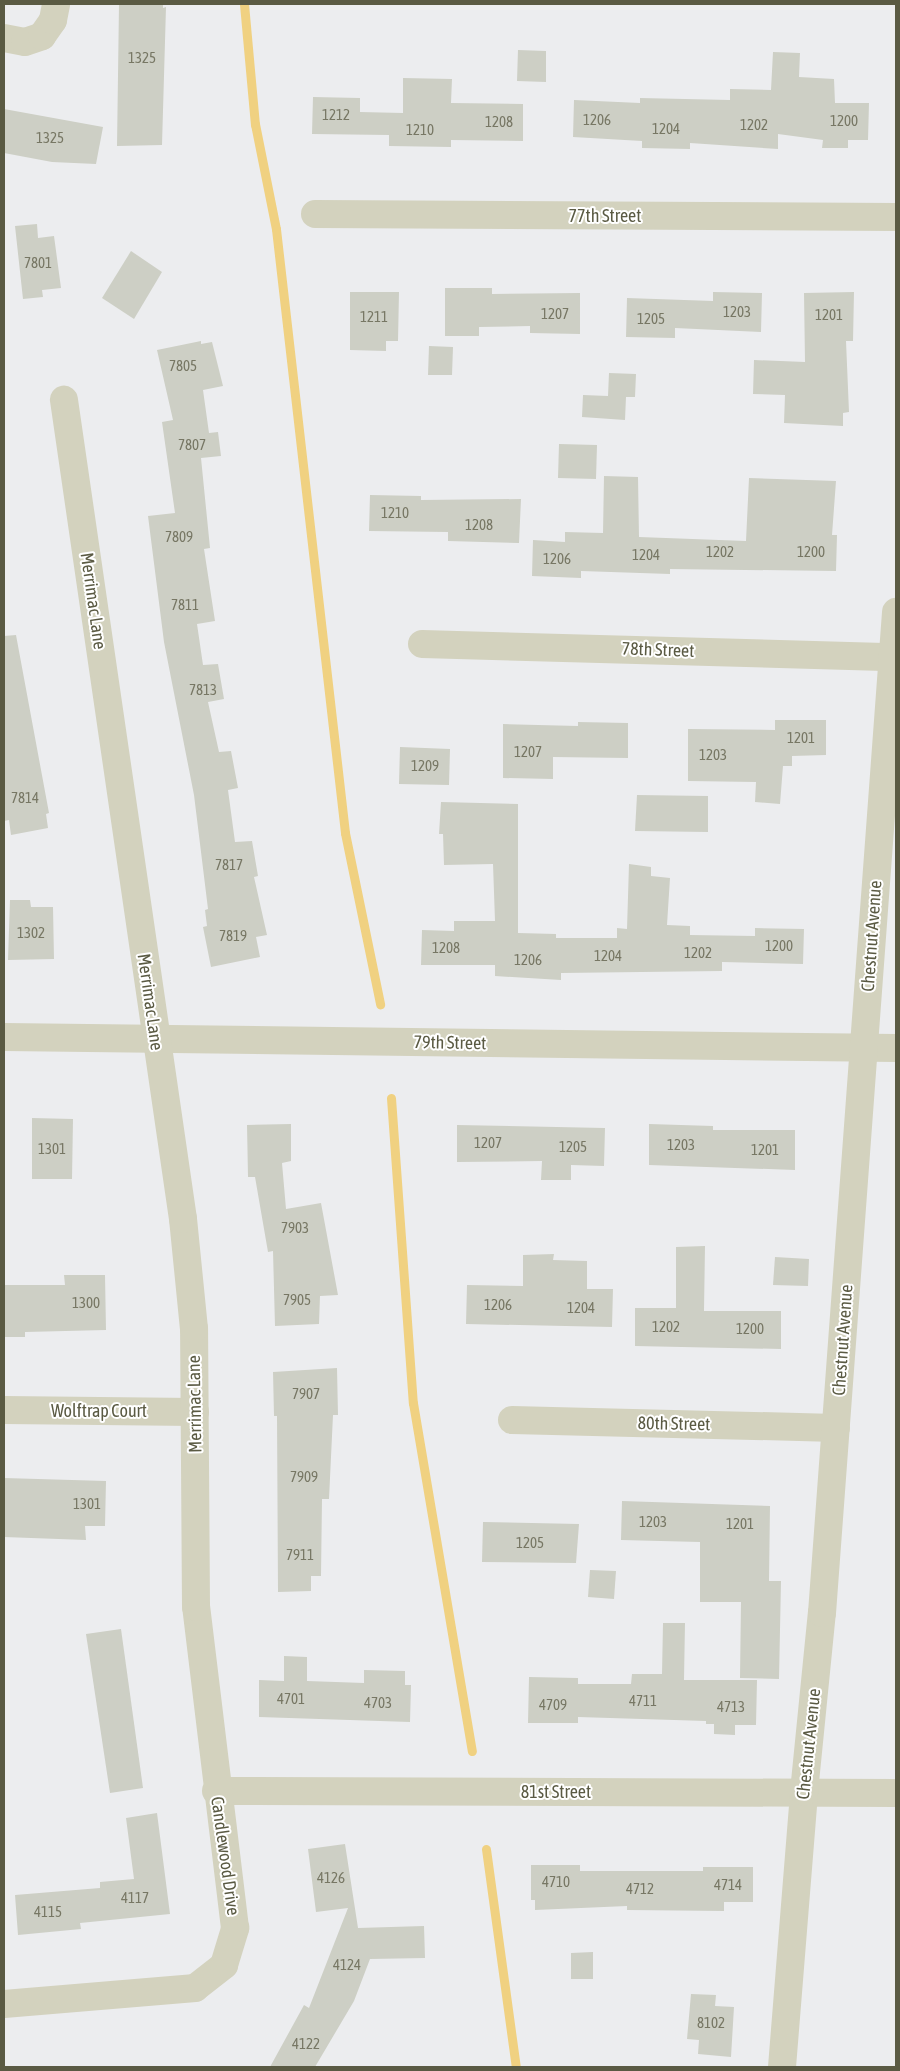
<!DOCTYPE html>
<html>
<head>
<meta charset="utf-8">
<style>
  body { margin:0 }
  #map { position:relative; width:900px; height:2071px; overflow:hidden; background:#ecedef; font-family:"Asap Condensed",sans-serif }
  div>[style] { position:absolute }
  [style*='--x'] { left:calc(var(--x)*1px); top:calc(var(--y)*1px); width:calc(var(--w)*1px); rotate:calc(var(--a)*1deg) }
  .stream>* { height:9px; margin:-4.5px; padding:0 4.5px; transform-origin:4.5px; border-radius:4.5px; background:#f0d181 }
  .building>* { inset:0; background:#cdcfc5 }
  .minor>* { height:28px; margin:-14px; padding:0 14px; transform-origin:14px; border-radius:14px; background:#d3d2be }
  span { translate:-50% -50%; white-space:nowrap; text-align:center; line-height:1.15; -webkit-text-stroke:4px #fff; paint-order:stroke }
  .number-label { font-size:15px; color:#777764 }
  .number-label span { -webkit-text-stroke-width:0 }
  .street-label { font-size:18px; color:#5a5a43 }
  .frame { position:absolute; inset:0; border:5px solid #5a5a43; pointer-events:none }
</style>
</head>
<body>
<div id="map">
  <div class="stream">
    <div style="--x:244;--y:4;--w:121;--a:84.8"></div>
    <div style="--x:255;--y:124;--w:107;--a:78.7"></div>
    <div style="--x:276;--y:229;--w:608;--a:83.48"></div>
    <div style="--x:345;--y:833;--w:175;--a:78.4"></div>
    <div style="--x:391;--y:1098;--w:306;--a:85.9"></div>
    <div style="--x:413;--y:1403;--w:353;--a:80.4"></div>
    <div style="--x:486;--y:1849;--w:220;--a:82.2"></div>
  </div>
  <div class="building">
    <div style="clip-path:polygon(119px 4px,163px 4px,163px 8px,166px 7px,162px 145px,117px 146px)"></div>
    <div style="clip-path:polygon(518px 50px,546px 51px,546px 82px,517px 81px)"></div>
    <div style="clip-path:polygon(773px 52px,800px 53px,799px 77px,834px 79px,835px 103px,869px 103px,868px 140px,848px 140px,848px 148px,822px 148px,823px 140px,778px 134px,778px 149px,690px 143px,690px 149px,642px 148px,642px 141px,573px 137px,574px 100px,640px 103px,640px 98px,730px 100px,730px 89px,771px 90px)"></div>
    <div style="clip-path:polygon(403px 78px,452px 79px,451px 103px,523px 104px,523px 141px,451px 140px,451px 147px,389px 146px,389px 135px,312px 134px,313px 97px,360px 98px,360px 112px,403px 113px)"></div>
    <div style="clip-path:polygon(4px 109px,103px 127px,96px 164px,52px 162px,4px 153px)"></div>
    <div style="clip-path:polygon(37px 224px,38px 238px,54px 236px,61px 288px,42px 290px,43px 297px,23px 299px,15px 226px)"></div>
    <div style="clip-path:polygon(131px 251px,162px 272px,134px 319px,102px 298px)"></div>
    <div style="clip-path:polygon(445px 288px,492px 288px,492px 294px,580px 293px,580px 334px,530px 333px,530px 326px,479px 327px,479px 336px,445px 336px)"></div>
    <div style="clip-path:polygon(350px 292px,399px 292px,398px 341px,386px 341px,386px 351px,350px 350px)"></div>
    <div style="clip-path:polygon(713px 292px,762px 293px,761px 332px,675px 328px,675px 338px,626px 337px,627px 298px,713px 301px)"></div>
    <div style="clip-path:polygon(854px 292px,853px 341px,846px 341px,849px 412px,843px 413px,843px 426px,784px 423px,785px 395px,753px 394px,754px 360px,805px 362px,804px 293px)"></div>
    <div style="clip-path:polygon(201px 341px,201px 344px,212px 342px,223px 386px,203px 390px,209px 433px,218px 432px,221px 456px,201px 458px,210px 548px,204px 549px,215px 621px,197px 624px,203px 665px,218px 664px,224px 699px,208px 702px,219px 752px,231px 751px,238px 788px,228px 790px,235px 842px,252px 841px,258px 876px,254px 877px,267px 935px,256px 937px,260px 957px,211px 967px,203px 927px,207px 926px,205px 910px,208px 909px,194px 795px,164px 642px,148px 516px,175px 513px,162px 422px,173px 420px,157px 350px)"></div>
    <div style="clip-path:polygon(429px 346px,453px 347px,452px 375px,428px 375px)"></div>
    <div style="clip-path:polygon(609px 373px,636px 374px,635px 397px,613px 397px,626px 397px,625px 420px,582px 417px,583px 395px,608px 396px)"></div>
    <div style="clip-path:polygon(559px 444px,597px 445px,596px 479px,558px 478px)"></div>
    <div style="clip-path:polygon(604px 476px,638px 477px,639px 537px,746px 541px,749px 478px,836px 481px,832px 535px,837px 535px,836px 571px,670px 569px,670px 574px,581px 571px,581px 578px,532px 576px,533px 540px,565px 542px,565px 532px,603px 533px)"></div>
    <div style="clip-path:polygon(370px 495px,421px 496px,421px 500px,521px 499px,519px 543px,448px 541px,448px 532px,369px 531px)"></div>
    <div style="clip-path:polygon(16px 635px,49px 813px,46px 814px,48px 828px,11px 835px,9px 820px,4px 821px,4px 636px)"></div>
    <div style="clip-path:polygon(775px 720px,826px 720px,826px 755px,792px 756px,792px 766px,783px 766px,780px 804px,755px 802px,756px 782px,688px 781px,688px 729px,775px 730px)"></div>
    <div style="clip-path:polygon(578px 722px,628px 723px,628px 758px,553px 757px,553px 779px,503px 778px,503px 724px,578px 726px)"></div>
    <div style="clip-path:polygon(400px 747px,450px 749px,449px 785px,399px 784px)"></div>
    <div style="clip-path:polygon(637px 795px,708px 796px,708px 832px,635px 831px)"></div>
    <div style="clip-path:polygon(441px 802px,518px 804px,518px 933px,556px 934px,556px 938px,617px 938px,617px 928px,627px 929px,629px 864px,651px 867px,651px 876px,670px 878px,667px 925px,690px 926px,690px 935px,755px 936px,755px 928px,804px 929px,803px 964px,722px 962px,722px 971px,561px 973px,561px 980px,495px 976px,495px 965px,421px 965px,422px 930px,454px 931px,454px 921px,495px 921px,493px 864px,444px 865px,443px 834px,439px 834px)"></div>
    <div style="clip-path:polygon(10px 900px,30px 900px,31px 907px,53px 907px,54px 959px,8px 960px)"></div>
    <div style="clip-path:polygon(32px 1118px,73px 1119px,72px 1179px,32px 1179px)"></div>
    <div style="clip-path:polygon(291px 1124px,291px 1161px,282px 1163px,286px 1209px,321px 1203px,338px 1295px,320px 1296px,319px 1324px,275px 1326px,273px 1251px,268px 1252px,255px 1177px,248px 1177px,247px 1125px)"></div>
    <div style="clip-path:polygon(649px 1124px,713px 1126px,713px 1130px,795px 1130px,795px 1170px,649px 1165px)"></div>
    <div style="clip-path:polygon(457px 1125px,605px 1128px,604px 1166px,571px 1165px,571px 1180px,541px 1180px,542px 1161px,457px 1162px)"></div>
    <div style="clip-path:polygon(705px 1246px,704px 1311px,781px 1311px,781px 1349px,635px 1346px,635px 1308px,676px 1308px,676px 1247px)"></div>
    <div style="clip-path:polygon(554px 1254px,553px 1260px,587px 1261px,587px 1289px,613px 1289px,612px 1327px,466px 1324px,467px 1285px,523px 1286px,523px 1255px)"></div>
    <div style="clip-path:polygon(775px 1257px,809px 1259px,808px 1286px,773px 1285px)"></div>
    <div style="clip-path:polygon(64px 1275px,105px 1275px,106px 1330px,25px 1332px,25px 1337px,4px 1337px,4px 1285px,65px 1285px)"></div>
    <div style="clip-path:polygon(337px 1368px,338px 1415px,333px 1415px,329px 1499px,322px 1499px,321px 1576px,311px 1576px,311px 1591px,278px 1592px,277px 1416px,274px 1416px,273px 1372px)"></div>
    <div style="clip-path:polygon(4px 1478px,106px 1481px,105px 1526px,85px 1526px,86px 1540px,4px 1537px)"></div>
    <div style="clip-path:polygon(622px 1501px,770px 1506px,769px 1581px,781px 1581px,779px 1679px,740px 1678px,741px 1602px,700px 1602px,700px 1542px,621px 1540px)"></div>
    <div style="clip-path:polygon(483px 1522px,579px 1524px,576px 1563px,482px 1562px)"></div>
    <div style="clip-path:polygon(590px 1570px,616px 1571px,614px 1599px,588px 1597px)"></div>
    <div style="clip-path:polygon(663px 1623px,685px 1623px,684px 1680px,757px 1680px,756px 1725px,735px 1725px,735px 1735px,714px 1734px,714px 1724px,706px 1724px,706px 1721px,578px 1717px,578px 1723px,528px 1723px,529px 1677px,578px 1678px,578px 1684px,631px 1684px,632px 1674px,662px 1674px)"></div>
    <div style="clip-path:polygon(121px 1629px,143px 1788px,110px 1793px,86px 1634px)"></div>
    <div style="clip-path:polygon(284px 1656px,307px 1657px,307px 1681px,364px 1683px,364px 1670px,405px 1671px,405px 1685px,411px 1685px,410px 1722px,259px 1717px,259px 1680px,284px 1681px)"></div>
    <div style="clip-path:polygon(157px 1813px,170px 1914px,80px 1923px,81px 1929px,18px 1935px,15px 1895px,100px 1888px,100px 1882px,134px 1879px,126px 1818px)"></div>
    <div style="clip-path:polygon(345px 1844px,358px 1928px,424px 1926px,425px 1958px,370px 1959px,354px 2001px,315px 2067px,270px 2067px,304px 2005px,309px 2008px,348px 1908px,316px 1912px,308px 1849px)"></div>
    <div style="clip-path:polygon(531px 1865px,580px 1865px,580px 1871px,703px 1871px,703px 1867px,753px 1867px,753px 1902px,724px 1902px,724px 1911px,627px 1910px,627px 1906px,535px 1910px,535px 1900px,531px 1900px)"></div>
    <div style="clip-path:polygon(593px 1952px,593px 1979px,571px 1979px,571px 1953px)"></div>
    <div style="clip-path:polygon(691px 1994px,716px 1995px,715px 2006px,734px 2007px,731px 2057px,698px 2054px,699px 2040px,687px 2039px)"></div>
  </div>
  <div class="minor">
    <div style="--x:4;--y:38;--w:21;--a:11"></div>
    <div style="--x:25;--y:42;--w:18;--a:-19"></div>
    <div style="--x:42;--y:36;--w:19;--a:-55"></div>
    <div style="--x:53;--y:20;--w:16;--a:-79"></div>
    <div style="--x:315;--y:214;--w:581;--a:0.3"></div>
    <div style="--x:422;--y:644;--w:471;--a:1.6"></div>
    <div style="--x:4;--y:1037;--w:892;--a:0.71"></div>
    <div style="--x:4;--y:1410;--w:191;--a:0.6"></div>
    <div style="--x:512;--y:1420;--w:324;--a:1.4"></div>
    <div style="--x:216;--y:1791;--w:680;--a:0.17"></div>
    <div style="--x:4;--y:2004;--w:192;--a:-4.8"></div>
    <div style="--x:195;--y:1988;--w:37;--a:-38"></div>
    <div style="--x:224;--y:1965;--w:39;--a:-73"></div>
    <div style="--x:235;--y:1928;--w:323;--a:-96.9"></div>
    <div style="--x:196;--y:1607;--w:278;--a:-90.4"></div>
    <div style="--x:194;--y:1329;--w:111;--a:-95.7"></div>
    <div style="--x:183;--y:1219;--w:828;--a:-98.27"></div>
    <div style="--x:782;--y:2067;--w:276;--a:-85.4"></div>
    <div style="--x:804;--y:1792;--w:180;--a:-84.3"></div>
    <div style="--x:822;--y:1613;--w:1004;--a:-85.77"></div>
  </div>
  <div class="number-label">
    <span style="left:142px;top:58px">1325</span>
    <span style="left:336px;top:115px">1212</span>
    <span style="left:597px;top:120px">1206</span>
    <span style="left:844px;top:121px">1200</span>
    <span style="left:499px;top:122px">1208</span>
    <span style="left:754px;top:125px">1202</span>
    <span style="left:666px;top:129px">1204</span>
    <span style="left:420px;top:130px">1210</span>
    <span style="left:50px;top:138px">1325</span>
    <span style="left:38px;top:263px">7801</span>
    <span style="left:737px;top:312px">1203</span>
    <span style="left:555px;top:314px">1207</span>
    <span style="left:829px;top:315px">1201</span>
    <span style="left:374px;top:317px">1211</span>
    <span style="left:651px;top:319px">1205</span>
    <span style="left:183px;top:366px">7805</span>
    <span style="left:192px;top:445px">7807</span>
    <span style="left:395px;top:513px">1210</span>
    <span style="left:479px;top:525px">1208</span>
    <span style="left:179px;top:537px">7809</span>
    <span style="left:720px;top:552px">1202</span>
    <span style="left:811px;top:552px">1200</span>
    <span style="left:646px;top:555px">1204</span>
    <span style="left:557px;top:559px">1206</span>
    <span style="left:185px;top:605px">7811</span>
    <span style="left:203px;top:690px">7813</span>
    <span style="left:801px;top:738px">1201</span>
    <span style="left:528px;top:752px">1207</span>
    <span style="left:713px;top:755px">1203</span>
    <span style="left:425px;top:766px">1209</span>
    <span style="left:25px;top:798px">7814</span>
    <span style="left:229px;top:865px">7817</span>
    <span style="left:31px;top:933px">1302</span>
    <span style="left:233px;top:936px">7819</span>
    <span style="left:779px;top:946px">1200</span>
    <span style="left:446px;top:948px">1208</span>
    <span style="left:698px;top:953px">1202</span>
    <span style="left:608px;top:956px">1204</span>
    <span style="left:528px;top:960px">1206</span>
    <span style="left:488px;top:1143px">1207</span>
    <span style="left:681px;top:1145px">1203</span>
    <span style="left:573px;top:1147px">1205</span>
    <span style="left:52px;top:1149px">1301</span>
    <span style="left:765px;top:1150px">1201</span>
    <span style="left:295px;top:1228px">7903</span>
    <span style="left:297px;top:1300px">7905</span>
    <span style="left:86px;top:1303px">1300</span>
    <span style="left:498px;top:1305px">1206</span>
    <span style="left:581px;top:1308px">1204</span>
    <span style="left:666px;top:1327px">1202</span>
    <span style="left:750px;top:1329px">1200</span>
    <span style="left:306px;top:1394px">7907</span>
    <span style="left:304px;top:1477px">7909</span>
    <span style="left:87px;top:1504px">1301</span>
    <span style="left:653px;top:1522px">1203</span>
    <span style="left:740px;top:1524px">1201</span>
    <span style="left:530px;top:1543px">1205</span>
    <span style="left:300px;top:1555px">7911</span>
    <span style="left:291px;top:1699px">4701</span>
    <span style="left:643px;top:1701px">4711</span>
    <span style="left:378px;top:1703px">4703</span>
    <span style="left:553px;top:1705px">4709</span>
    <span style="left:731px;top:1707px">4713</span>
    <span style="left:331px;top:1878px">4126</span>
    <span style="left:556px;top:1882px">4710</span>
    <span style="left:728px;top:1885px">4714</span>
    <span style="left:640px;top:1889px">4712</span>
    <span style="left:135px;top:1898px">4117</span>
    <span style="left:48px;top:1912px">4115</span>
    <span style="left:347px;top:1965px">4124</span>
    <span style="left:711px;top:2023px">8102</span>
    <span style="left:306px;top:2044px">4122</span>
  </div>
  <div class="street-label">
    <span style="left:605px;top:216px">77th Street</span>
    <span style="left:93px;top:601px;rotate:82deg">Merrimac Lane</span>
    <span style="left:658px;top:650px;rotate:2deg">78th Street</span>
    <span style="left:872px;top:936px;rotate:-86deg">Chestnut Avenue</span>
    <span style="left:150px;top:1002px;rotate:82deg">Merrimac Lane</span>
    <span style="left:450px;top:1043px;rotate:1deg">79th Street</span>
    <span style="left:843px;top:1340px;rotate:-86deg">Chestnut Avenue</span>
    <span style="left:195px;top:1404px;rotate:-91deg">Merrimac Lane</span>
    <span style="left:99px;top:1411px">Wolftrap Court</span>
    <span style="left:674px;top:1424px;rotate:1deg">80th Street</span>
    <span style="left:809px;top:1744px;rotate:-84deg">Chestnut Avenue</span>
    <span style="left:556px;top:1792px">81st Street</span>
    <span style="left:225px;top:1856px;rotate:82deg">Candlewood Drive</span>
  </div>
  <div class="frame"></div>
</div>
</body>
</html>
